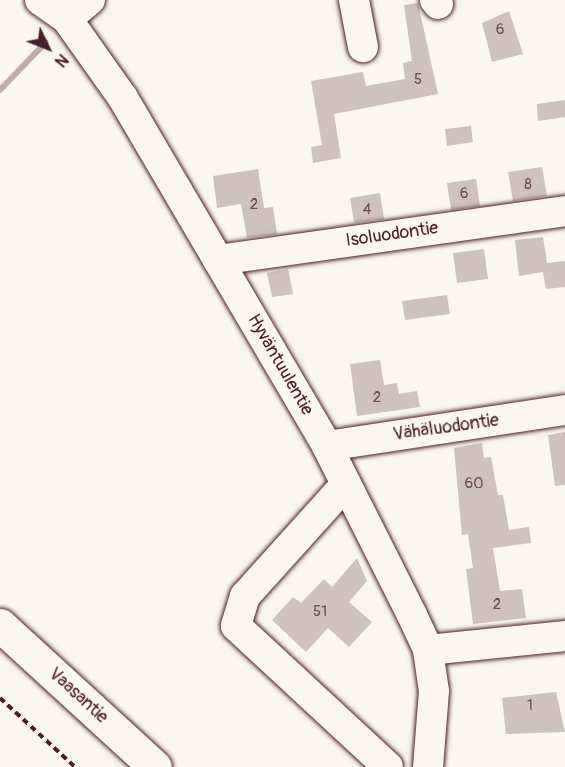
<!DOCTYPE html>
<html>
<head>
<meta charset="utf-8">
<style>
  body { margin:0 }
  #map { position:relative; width:565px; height:767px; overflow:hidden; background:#fbf7ec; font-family:Pangolin,sans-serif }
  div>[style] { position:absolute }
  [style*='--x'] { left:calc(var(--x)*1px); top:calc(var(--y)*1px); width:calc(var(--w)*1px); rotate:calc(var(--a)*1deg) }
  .stream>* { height:6px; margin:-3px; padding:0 3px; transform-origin:3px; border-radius:3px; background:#bfadaa }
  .building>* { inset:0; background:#cfc2bc }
  .path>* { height:4px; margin-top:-2px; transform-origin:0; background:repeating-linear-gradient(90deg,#4a1f2b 0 6px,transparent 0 10.5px) }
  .roads { filter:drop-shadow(0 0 2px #4a1f2b) drop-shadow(0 0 2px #4a1f2b) }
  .minor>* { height:30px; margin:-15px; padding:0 15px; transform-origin:15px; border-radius:15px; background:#fbf7ec }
  .major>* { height:33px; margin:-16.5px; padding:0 16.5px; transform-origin:16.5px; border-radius:16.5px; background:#fbf7ec }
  span { translate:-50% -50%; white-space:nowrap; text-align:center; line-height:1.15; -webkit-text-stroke:6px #fbf7ec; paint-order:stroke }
  .number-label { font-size:15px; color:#6b484f }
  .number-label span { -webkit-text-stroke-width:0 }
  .street-label { font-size:18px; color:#4a1f2b }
  .north { position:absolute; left:18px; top:18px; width:60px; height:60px; -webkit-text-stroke:4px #fbf7ec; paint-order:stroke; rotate:133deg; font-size:16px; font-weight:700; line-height:24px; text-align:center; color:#4a1f2b }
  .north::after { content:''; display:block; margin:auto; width:21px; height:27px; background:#4a1f2b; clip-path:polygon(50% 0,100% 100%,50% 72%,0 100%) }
</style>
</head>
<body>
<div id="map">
  <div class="stream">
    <div style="--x:0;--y:90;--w:66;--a:-46.2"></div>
  </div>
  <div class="building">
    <div style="clip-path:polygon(418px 3px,438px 94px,334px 114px,341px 158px,313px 163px,311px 147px,322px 145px,311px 81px,363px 72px,366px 86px,405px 79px,403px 63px,412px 61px,404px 5px)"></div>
    <div style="clip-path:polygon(509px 11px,523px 54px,492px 62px,482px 23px)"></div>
    <div style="clip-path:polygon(565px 100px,565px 117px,538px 121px,537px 104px)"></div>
    <div style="clip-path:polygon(471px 126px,473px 142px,447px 146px,445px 129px)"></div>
    <div style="clip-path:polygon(542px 167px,547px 196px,513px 201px,508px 172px)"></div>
    <div style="clip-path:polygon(258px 169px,264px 208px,273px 207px,277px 234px,247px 238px,241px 204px,217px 208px,213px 176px)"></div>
    <div style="clip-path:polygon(476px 179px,480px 206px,451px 210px,447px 183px)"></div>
    <div style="clip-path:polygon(380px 193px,384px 219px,354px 223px,350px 198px)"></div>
    <div style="clip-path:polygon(543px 237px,547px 263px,565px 261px,565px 287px,546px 289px,543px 272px,519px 276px,515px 240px)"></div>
    <div style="clip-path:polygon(484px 249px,488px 279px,457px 283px,453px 253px)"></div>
    <div style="clip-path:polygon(288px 269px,293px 294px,272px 297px,267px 273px)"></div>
    <div style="clip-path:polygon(447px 295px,450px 314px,405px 320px,402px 301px)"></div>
    <div style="clip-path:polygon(380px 360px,384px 385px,397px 383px,399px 394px,417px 391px,420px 407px,357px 416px,350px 364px)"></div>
    <div style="clip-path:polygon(565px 432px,565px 485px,555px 486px,548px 435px)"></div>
    <div style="clip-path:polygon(482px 443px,484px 458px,491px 457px,498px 495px,503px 495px,509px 530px,529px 527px,531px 543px,493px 548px,500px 591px,522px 589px,526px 618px,473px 624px,466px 569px,473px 568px,468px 534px,462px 535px,454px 448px)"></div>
    <div style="clip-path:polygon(357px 558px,367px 581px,349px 602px,372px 622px,349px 647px,328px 628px,306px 652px,272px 620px,293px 597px,301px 603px,324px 579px,332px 587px)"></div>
    <div style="clip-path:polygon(556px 692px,565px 732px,506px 734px,502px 698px)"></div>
  </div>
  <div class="path">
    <div style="--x:0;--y:698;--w:102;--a:42.6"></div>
  </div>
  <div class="roads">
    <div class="minor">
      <div style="--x:40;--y:0;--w:33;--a:35"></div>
      <div style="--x:67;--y:19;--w:97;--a:54.7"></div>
      <div style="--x:123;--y:98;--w:403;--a:59.6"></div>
      <div style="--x:327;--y:446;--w:189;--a:63.3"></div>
      <div style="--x:412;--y:615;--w:38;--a:65"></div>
      <div style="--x:428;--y:650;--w:41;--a:81.7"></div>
      <div style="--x:434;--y:691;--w:76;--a:94.5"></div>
      <div style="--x:354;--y:0;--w:48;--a:79.2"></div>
      <div style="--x:435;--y:0;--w:5;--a:53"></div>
      <div style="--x:67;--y:19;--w:30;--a:-40"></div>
      <div style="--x:218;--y:260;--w:350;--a:-8"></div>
      <div style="--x:327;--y:446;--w:241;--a:-8.6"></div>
      <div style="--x:346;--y:484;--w:151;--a:132"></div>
      <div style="--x:245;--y:596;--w:31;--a:107"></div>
      <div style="--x:236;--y:626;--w:207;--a:42.8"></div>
      <div style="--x:428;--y:650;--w:138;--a:-5.8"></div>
    </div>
    <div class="major">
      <div style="--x:0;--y:625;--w:210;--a:42.5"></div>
    </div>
  </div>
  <div class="number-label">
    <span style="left:500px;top:30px">6</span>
    <span style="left:418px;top:80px">5</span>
    <span style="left:528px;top:185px">8</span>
    <span style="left:464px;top:194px">6</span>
    <span style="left:254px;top:205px">2</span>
    <span style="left:367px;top:210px">4</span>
    <span style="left:377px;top:398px">2</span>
    <span style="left:474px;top:484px">60</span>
    <span style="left:497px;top:605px">2</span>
    <span style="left:320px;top:612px">51</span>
    <span style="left:530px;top:706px">1</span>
  </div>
  <div class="street-label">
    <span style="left:392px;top:235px;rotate:-8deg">Isoluodontie</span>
    <span style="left:280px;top:365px;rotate:60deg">Hyväntuulentie</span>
    <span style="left:446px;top:428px;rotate:-8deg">Vähäluodontie</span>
    <span style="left:78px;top:696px;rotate:42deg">Vaasantie</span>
  </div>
  <div class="north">N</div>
</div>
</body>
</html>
